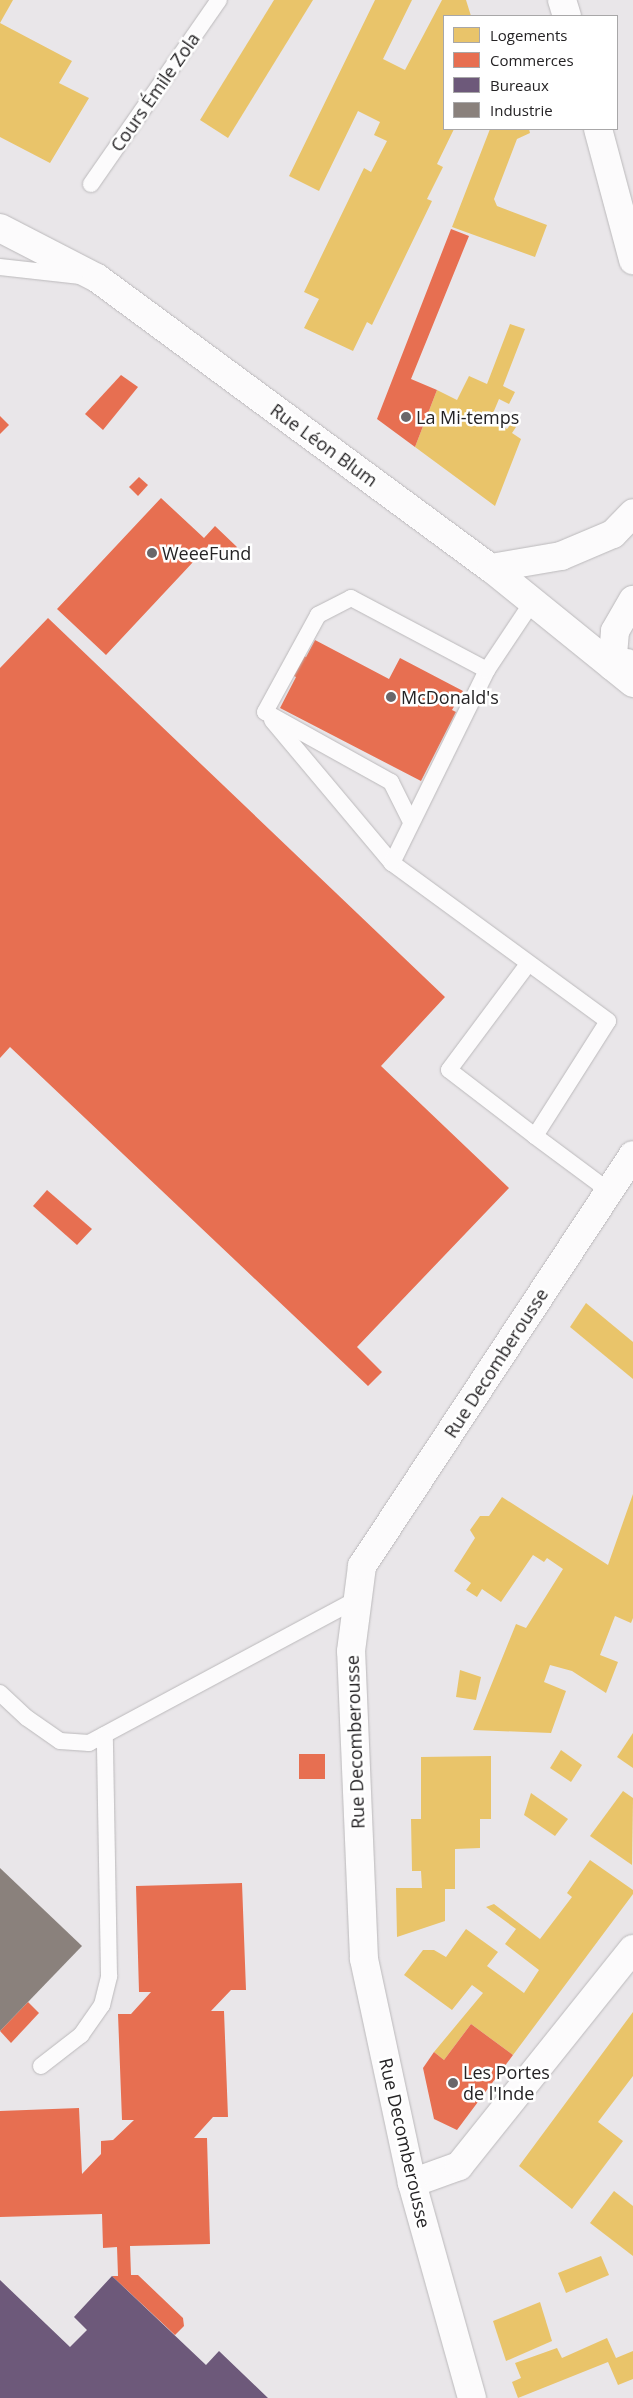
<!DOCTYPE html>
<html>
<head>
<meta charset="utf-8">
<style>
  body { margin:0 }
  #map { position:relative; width:633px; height:2398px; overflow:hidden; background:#e9e6e9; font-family:"Open Sans",sans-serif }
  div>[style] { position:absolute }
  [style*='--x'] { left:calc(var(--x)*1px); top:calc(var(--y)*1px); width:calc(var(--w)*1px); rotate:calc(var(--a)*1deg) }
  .homes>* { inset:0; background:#e9c46a }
  .shops>* { inset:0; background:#e76f51 }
  .offices>* { inset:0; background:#6d597a }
  .industry>* { inset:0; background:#8a817c }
  .roads { filter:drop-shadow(0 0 1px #bbb9bb) drop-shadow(0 0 1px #bbb9bb) }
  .lane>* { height:16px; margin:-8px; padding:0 8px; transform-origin:8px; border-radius:8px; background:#fcfbfc }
  .street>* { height:28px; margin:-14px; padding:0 14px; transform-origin:14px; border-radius:14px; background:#fcfbfc }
  .secondary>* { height:28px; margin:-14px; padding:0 14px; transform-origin:14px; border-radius:14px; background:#fcfbfc }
  .dots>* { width:14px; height:14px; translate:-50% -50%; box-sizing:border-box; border:2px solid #fff; border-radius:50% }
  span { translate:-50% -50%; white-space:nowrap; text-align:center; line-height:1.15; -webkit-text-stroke:5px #fff; paint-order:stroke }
  .street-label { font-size:18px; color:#252325 }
  .poi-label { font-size:18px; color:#252325 }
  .left { translate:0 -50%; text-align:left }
  .legend { position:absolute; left:443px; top:15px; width:175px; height:115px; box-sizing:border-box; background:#fff; border:1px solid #a8a7a8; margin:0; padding:6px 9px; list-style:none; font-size:15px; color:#252325 }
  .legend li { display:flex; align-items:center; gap:10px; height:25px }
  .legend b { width:25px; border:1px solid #a8a7a8 }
</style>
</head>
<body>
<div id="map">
  <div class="homes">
    <div style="clip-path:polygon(0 0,13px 0,0 23px)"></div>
    <div style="clip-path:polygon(274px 0,313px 0,228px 138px,200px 120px)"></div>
    <div style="clip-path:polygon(375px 0,412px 0,383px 59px,405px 70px,442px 0,466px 0,471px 16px,444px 16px,444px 129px,454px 129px,437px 164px,443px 167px,427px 199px,432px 201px,372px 325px,367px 322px,353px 351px,304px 328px,319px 299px,304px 292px,364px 168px,371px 172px,387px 141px,374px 135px,380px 122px,358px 111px,319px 191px,289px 176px)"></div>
    <div style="clip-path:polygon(0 23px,72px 61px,59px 83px,89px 98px,50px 163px,0 137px)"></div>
    <div style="clip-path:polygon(490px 129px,529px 129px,530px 133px,517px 139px,494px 199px,497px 206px,547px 225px,535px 257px,452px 227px)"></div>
    <div style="clip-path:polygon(510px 324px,525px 329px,503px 386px,515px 392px,509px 404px,499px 399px,491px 418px,507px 429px,511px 424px,516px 427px,512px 433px,521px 439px,495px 506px,415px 447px,437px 390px,457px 400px,469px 376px,487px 384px)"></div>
    <div style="clip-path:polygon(586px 1303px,633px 1342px,633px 1379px,570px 1327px)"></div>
    <div style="clip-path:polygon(633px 1494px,633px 1618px,631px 1623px,615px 1616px,600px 1655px,618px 1662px,606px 1693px,572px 1671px,550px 1665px,544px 1682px,566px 1691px,551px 1733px,473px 1730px,516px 1624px,526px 1628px,563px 1569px,547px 1558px,544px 1562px,533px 1555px,501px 1602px,482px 1589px,477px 1597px,466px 1590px,471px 1583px,454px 1571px,475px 1538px,470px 1530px,480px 1516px,489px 1516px,502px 1497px,608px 1565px)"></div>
    <div style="clip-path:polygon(460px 1670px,481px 1677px,476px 1700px,456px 1697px)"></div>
    <div style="clip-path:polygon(633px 1733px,633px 1768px,617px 1757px)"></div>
    <div style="clip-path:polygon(561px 1750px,582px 1765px,571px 1782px,550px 1768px)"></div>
    <div style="clip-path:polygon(491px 1756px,491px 1819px,480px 1819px,480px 1848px,455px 1849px,455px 1889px,445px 1889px,445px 1921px,397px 1937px,396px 1888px,422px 1888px,421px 1871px,412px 1871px,411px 1819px,421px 1819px,421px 1757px)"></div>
    <div style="clip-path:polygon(623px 1791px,633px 1798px,632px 1865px,590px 1836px)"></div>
    <div style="clip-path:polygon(531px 1793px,568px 1819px,555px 1836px,524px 1815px)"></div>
    <div style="clip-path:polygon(590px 1860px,633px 1890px,633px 1894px,513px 2055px,471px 2024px,444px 2060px,434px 2052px,483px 1993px,472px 1985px,452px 2010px,404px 1975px,423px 1950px,434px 1950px,446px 1957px,466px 1929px,498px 1952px,487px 1966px,524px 1993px,539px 1970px,505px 1944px,516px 1929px,486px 1907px,494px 1904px,540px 1939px,572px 1897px,567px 1893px)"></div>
    <div style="clip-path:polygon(633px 2012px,633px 2076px,598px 2122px,623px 2141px,572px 2209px,519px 2166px)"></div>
    <div style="clip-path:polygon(614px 2191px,633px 2206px,633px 2256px,590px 2223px)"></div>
    <div style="clip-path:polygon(601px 2256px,609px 2275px,566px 2293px,558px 2273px)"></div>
    <div style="clip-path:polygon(540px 2302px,552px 2341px,506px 2361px,493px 2321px)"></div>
    <div style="clip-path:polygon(607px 2338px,616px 2358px,633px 2351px,633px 2379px,618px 2385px,608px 2362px,518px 2398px,512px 2382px,521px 2378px,515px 2363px,557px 2348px,562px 2358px)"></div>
  </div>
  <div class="shops">
    <div style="clip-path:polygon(451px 229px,469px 236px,411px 379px,437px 390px,415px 447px,377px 419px)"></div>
    <div style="clip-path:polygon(121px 375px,138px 387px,103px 430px,85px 414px)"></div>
    <div style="clip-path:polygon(0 416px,9px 425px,0 434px)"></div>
    <div style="clip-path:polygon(139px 477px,148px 485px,138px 496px,129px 487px)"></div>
    <div style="clip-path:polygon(161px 498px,204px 538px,215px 526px,237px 547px,225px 559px,209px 545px,106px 655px,57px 609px)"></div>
    <div style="clip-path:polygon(48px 618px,445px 997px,381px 1066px,509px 1188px,357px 1347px,382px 1372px,368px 1386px,10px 1047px,0 1058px,0 668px)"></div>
    <div style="clip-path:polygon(315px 640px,389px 679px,400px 658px,463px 691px,452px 710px,456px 712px,421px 781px,280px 708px,296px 677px,289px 674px,299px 653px,306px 657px)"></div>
    <div style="clip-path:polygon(47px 1190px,92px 1229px,77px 1245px,33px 1206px)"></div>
    <div style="clip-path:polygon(299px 1754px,325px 1754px,325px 1779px,299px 1779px)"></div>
    <div style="clip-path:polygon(242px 1883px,246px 1990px,231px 1990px,211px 2011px,224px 2011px,228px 2117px,213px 2117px,194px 2138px,207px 2138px,210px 2244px,130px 2246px,131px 2275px,138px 2275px,183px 2318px,184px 2326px,175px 2335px,112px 2276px,118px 2276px,117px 2247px,103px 2248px,102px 2214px,0 2217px,0 2111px,79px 2108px,82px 2174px,101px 2154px,101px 2141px,113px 2140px,134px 2120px,122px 2120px,118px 2014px,131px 2014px,151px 1992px,139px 1992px,136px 1886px)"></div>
    <div style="clip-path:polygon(28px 2002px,39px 2013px,11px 2043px,0 2031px)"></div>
    <div style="clip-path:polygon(471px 2024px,513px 2055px,457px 2130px,434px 2119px,423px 2068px,434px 2052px,444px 2060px)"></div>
  </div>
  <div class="offices">
    <div style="clip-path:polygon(112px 2276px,206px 2365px,219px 2351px,268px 2398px,0 2398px,0 2280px,70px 2347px,87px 2330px,74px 2317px)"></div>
  </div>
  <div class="industry">
    <div style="clip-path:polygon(0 1868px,82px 1946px,0 2031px)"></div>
  </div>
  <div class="roads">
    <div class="lane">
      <div style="--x:91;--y:184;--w:224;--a:-55.2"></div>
      <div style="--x:0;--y:267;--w:81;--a:6.4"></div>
      <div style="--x:272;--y:720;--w:187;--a:50"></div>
      <div style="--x:411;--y:822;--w:45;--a:-116.6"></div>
      <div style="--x:391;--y:782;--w:144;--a:-150.9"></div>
      <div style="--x:265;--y:712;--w:111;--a:-61.3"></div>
      <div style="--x:318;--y:615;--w:37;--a:-27"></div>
      <div style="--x:351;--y:598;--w:154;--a:27.9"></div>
      <div style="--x:528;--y:964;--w:132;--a:126.7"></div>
      <div style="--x:449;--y:1070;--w:108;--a:37.5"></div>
      <div style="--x:535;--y:1136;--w:136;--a:-57.6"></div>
      <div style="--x:608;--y:1021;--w:268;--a:-143.8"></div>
      <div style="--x:392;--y:863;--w:215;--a:-63.8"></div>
      <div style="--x:487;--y:670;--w:83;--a:-56.3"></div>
      <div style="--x:535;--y:1136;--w:92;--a:36.6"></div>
      <div style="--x:0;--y:1693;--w:37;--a:43"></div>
      <div style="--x:27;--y:1718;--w:40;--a:34.9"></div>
      <div style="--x:60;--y:1741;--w:29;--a:4"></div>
      <div style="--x:89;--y:1743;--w:305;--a:-28.2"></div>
      <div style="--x:41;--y:2066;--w:51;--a:-37.8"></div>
      <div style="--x:81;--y:2035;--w:37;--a:-55"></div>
      <div style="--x:102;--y:2005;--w:30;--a:-76"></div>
      <div style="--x:109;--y:1976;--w:241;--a:-91"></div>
    </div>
    <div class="street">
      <div style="--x:412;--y:2183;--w:50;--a:-19.9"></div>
      <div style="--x:459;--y:2166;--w:278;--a:-51.3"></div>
      <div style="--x:472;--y:2398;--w:223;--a:-105.6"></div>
      <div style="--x:412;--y:2183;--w:229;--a:-102.1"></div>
      <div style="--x:364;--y:1959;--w:308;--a:-92.4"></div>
      <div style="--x:351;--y:1651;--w:86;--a:-82.6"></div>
      <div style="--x:362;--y:1566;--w:492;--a:-56.6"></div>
    </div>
    <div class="secondary">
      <div style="--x:562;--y:0;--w:17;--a:73"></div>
      <div style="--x:598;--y:129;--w:136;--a:75"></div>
      <div style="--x:0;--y:228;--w:109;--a:27.3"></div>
      <div style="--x:97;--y:278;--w:489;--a:36.4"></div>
      <div style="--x:491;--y:568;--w:183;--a:39"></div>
      <div style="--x:491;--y:568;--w:71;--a:-9.7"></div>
      <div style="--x:561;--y:556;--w:56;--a:-22.9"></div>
      <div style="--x:613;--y:534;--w:29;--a:-46"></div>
      <div style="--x:627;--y:663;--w:15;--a:169"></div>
      <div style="--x:612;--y:666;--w:35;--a:-85"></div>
      <div style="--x:615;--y:631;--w:36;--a:-60"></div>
    </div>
  </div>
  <div class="dots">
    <div style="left:406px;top:417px;background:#6a676a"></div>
    <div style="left:152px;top:553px;background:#6a676a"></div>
    <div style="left:391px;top:697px;background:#6a676a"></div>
    <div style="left:453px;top:2083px;background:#6a676a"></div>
  </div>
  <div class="street-label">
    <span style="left:155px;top:92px;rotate:-55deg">Cours Émile Zola</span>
    <span style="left:324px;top:445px;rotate:36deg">Rue Léon Blum</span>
    <span style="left:496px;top:1363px;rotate:-57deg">Rue Decomberousse</span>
    <span style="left:355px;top:1742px;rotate:-92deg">Rue Decomberousse</span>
    <span style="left:405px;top:2143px;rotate:77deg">Rue Decomberousse</span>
  </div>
  <div class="poi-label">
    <span class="left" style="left:416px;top:417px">La Mi-temps</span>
    <span class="left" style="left:162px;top:553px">WeeeFund</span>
    <span class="left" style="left:401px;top:697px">McDonald's</span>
    <span class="left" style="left:463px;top:2083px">Les Portes<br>de l'Inde</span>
  </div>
  <ul class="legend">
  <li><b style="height:14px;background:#e9c46a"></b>Logements</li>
  <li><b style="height:14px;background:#e76f51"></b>Commerces</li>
  <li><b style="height:14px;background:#6d597a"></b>Bureaux</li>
  <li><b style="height:14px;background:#8a817c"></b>Industrie</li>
  </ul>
</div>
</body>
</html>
